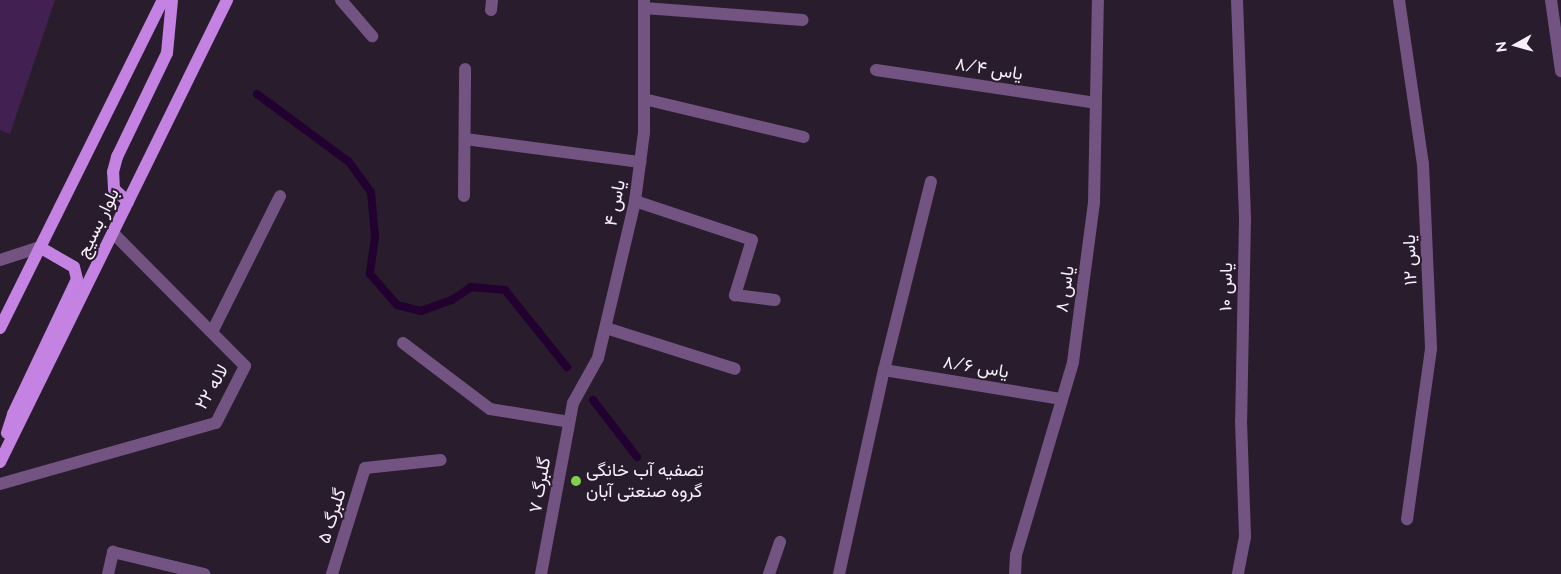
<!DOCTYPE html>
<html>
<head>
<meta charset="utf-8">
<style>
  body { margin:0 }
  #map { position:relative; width:1561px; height:574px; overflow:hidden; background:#281c2d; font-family:Raleway,Vazirmatn,sans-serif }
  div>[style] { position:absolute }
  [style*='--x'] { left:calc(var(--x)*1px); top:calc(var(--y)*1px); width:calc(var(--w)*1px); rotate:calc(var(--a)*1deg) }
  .green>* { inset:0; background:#432052 }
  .stream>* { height:8px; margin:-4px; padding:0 4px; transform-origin:4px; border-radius:4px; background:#22002f }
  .minor>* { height:12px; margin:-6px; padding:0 6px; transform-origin:6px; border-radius:6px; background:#725381 }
  .major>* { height:12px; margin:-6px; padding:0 6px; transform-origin:6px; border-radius:6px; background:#c482e2 }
  .dots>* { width:14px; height:14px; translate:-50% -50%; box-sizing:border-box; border:2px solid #281c2d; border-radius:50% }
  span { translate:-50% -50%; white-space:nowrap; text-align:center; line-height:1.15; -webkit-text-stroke:4px #281c2d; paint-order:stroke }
  .street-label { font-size:18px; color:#f7f0fb }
  .poi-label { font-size:18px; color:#f7f0fb }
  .left { translate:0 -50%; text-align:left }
  .north { position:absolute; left:1491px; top:20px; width:50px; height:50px; -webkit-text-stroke:4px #281c2d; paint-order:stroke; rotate:263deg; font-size:14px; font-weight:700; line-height:20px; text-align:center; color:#f7f0fb }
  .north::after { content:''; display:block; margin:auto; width:18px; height:22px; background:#f7f0fb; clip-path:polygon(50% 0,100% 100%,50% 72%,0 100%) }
</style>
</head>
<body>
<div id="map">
  <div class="green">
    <div style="clip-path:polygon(0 0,55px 0,10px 134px,0 130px)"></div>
  </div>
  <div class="stream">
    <div style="--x:257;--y:94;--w:114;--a:36.5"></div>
    <div style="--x:349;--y:162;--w:37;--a:54"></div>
    <div style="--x:371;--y:192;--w:45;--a:84.9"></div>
    <div style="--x:375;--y:237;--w:37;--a:98"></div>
    <div style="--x:370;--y:274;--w:41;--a:48.9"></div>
    <div style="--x:397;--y:305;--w:25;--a:14"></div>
    <div style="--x:421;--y:311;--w:33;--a:-20"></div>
    <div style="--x:452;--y:300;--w:23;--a:-34"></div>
    <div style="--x:471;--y:287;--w:34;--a:5"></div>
    <div style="--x:505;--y:290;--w:99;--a:51.2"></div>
    <div style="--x:593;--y:400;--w:72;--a:52.3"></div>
  </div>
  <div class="minor">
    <div style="--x:341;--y:0;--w:48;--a:49.3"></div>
    <div style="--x:1237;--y:0;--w:219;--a:87.9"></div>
    <div style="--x:1245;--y:219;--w:202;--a:91.1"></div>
    <div style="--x:1241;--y:421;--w:116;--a:88"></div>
    <div style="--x:1245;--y:537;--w:38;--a:101"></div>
    <div style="--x:1399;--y:0;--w:166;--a:81.7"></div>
    <div style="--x:1423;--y:164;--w:185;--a:87.5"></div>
    <div style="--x:1431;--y:349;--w:172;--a:98"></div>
    <div style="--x:1551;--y:0;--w:72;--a:82"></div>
    <div style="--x:644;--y:8;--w:159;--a:4.3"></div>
    <div style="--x:491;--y:10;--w:10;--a:-84"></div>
    <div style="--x:876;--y:70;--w:222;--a:8.5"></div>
    <div style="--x:644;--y:99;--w:164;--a:13.4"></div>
    <div style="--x:465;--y:139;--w:177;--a:7.5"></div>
    <div style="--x:464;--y:196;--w:127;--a:-89.5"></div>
    <div style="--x:635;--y:201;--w:123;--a:18.4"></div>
    <div style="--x:752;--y:240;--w:58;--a:107.2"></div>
    <div style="--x:735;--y:295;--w:40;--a:7.1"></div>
    <div style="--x:0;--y:260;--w:42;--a:-18"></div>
    <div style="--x:606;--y:328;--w:135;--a:17.6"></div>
    <div style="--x:212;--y:332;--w:152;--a:-63.4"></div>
    <div style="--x:403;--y:343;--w:109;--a:37.2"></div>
    <div style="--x:490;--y:409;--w:80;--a:9.3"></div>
    <div style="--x:884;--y:370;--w:180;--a:9.3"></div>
    <div style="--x:0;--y:484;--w:224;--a:-15.8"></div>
    <div style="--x:216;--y:423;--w:64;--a:-63"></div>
    <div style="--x:245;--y:366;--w:187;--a:-134.8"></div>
    <div style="--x:108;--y:574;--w:23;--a:-77"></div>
    <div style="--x:113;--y:552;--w:94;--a:13.6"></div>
    <div style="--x:332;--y:574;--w:111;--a:-72.7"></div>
    <div style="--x:365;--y:468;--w:76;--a:-6"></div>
    <div style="--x:541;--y:574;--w:174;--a:-79.4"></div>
    <div style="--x:573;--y:403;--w:51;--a:-60.9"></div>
    <div style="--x:598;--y:358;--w:161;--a:-76.7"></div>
    <div style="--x:635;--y:201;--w:69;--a:-82.5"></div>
    <div style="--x:644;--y:133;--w:133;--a:-90"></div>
    <div style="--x:769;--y:574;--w:34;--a:-71"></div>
    <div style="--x:839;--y:574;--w:209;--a:-77.6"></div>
    <div style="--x:884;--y:370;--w:194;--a:-76"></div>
    <div style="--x:1015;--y:574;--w:19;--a:-87"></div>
    <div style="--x:1016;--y:555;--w:201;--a:-73.5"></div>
    <div style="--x:1073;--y:362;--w:160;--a:-82.5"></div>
    <div style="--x:1094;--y:203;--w:203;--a:-88.9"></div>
  </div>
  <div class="major">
    <div style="--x:128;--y:202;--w:19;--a:-137"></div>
    <div style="--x:114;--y:189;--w:17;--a:-93"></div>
    <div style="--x:113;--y:172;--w:16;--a:-75"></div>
    <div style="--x:117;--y:157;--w:115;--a:-64.3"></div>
    <div style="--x:167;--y:53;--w:53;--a:-84.6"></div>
    <div style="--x:0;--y:328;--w:366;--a:-63.6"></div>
    <div style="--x:7;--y:433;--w:20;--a:-72"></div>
    <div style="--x:13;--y:414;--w:149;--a:-64.6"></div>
    <div style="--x:77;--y:279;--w:12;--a:-104"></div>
    <div style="--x:74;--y:267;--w:39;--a:-150"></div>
    <div style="--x:0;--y:462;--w:515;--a:-63.83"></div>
  </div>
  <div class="dots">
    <div style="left:576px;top:481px;background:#83d04f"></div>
  </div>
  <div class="street-label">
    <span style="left:989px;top:69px;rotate:9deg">یاس ۸/۴</span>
    <span style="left:615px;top:203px;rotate:-79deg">یاس ۴</span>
    <span style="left:98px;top:223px;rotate:-64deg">بلوار بسیج</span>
    <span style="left:1410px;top:260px;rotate:-92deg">یاس ۱۲</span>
    <span style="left:1226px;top:287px;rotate:-89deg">یاس ۱۰</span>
    <span style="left:1065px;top:289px;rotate:-82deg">یاس ۸</span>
    <span style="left:976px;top:367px;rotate:9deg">یاس ۸/۶</span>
    <span style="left:212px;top:387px;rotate:-60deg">لاله ۲۲</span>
    <span style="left:540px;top:485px;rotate:-80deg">گلبرگ ۷</span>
    <span style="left:332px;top:516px;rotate:-72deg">گلبرگ ۵</span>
  </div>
  <div class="poi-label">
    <span class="left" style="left:586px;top:481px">تصفیه آب خانگی<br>گروه صنعتی آبان</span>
  </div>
  <div class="north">N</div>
</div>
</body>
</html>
